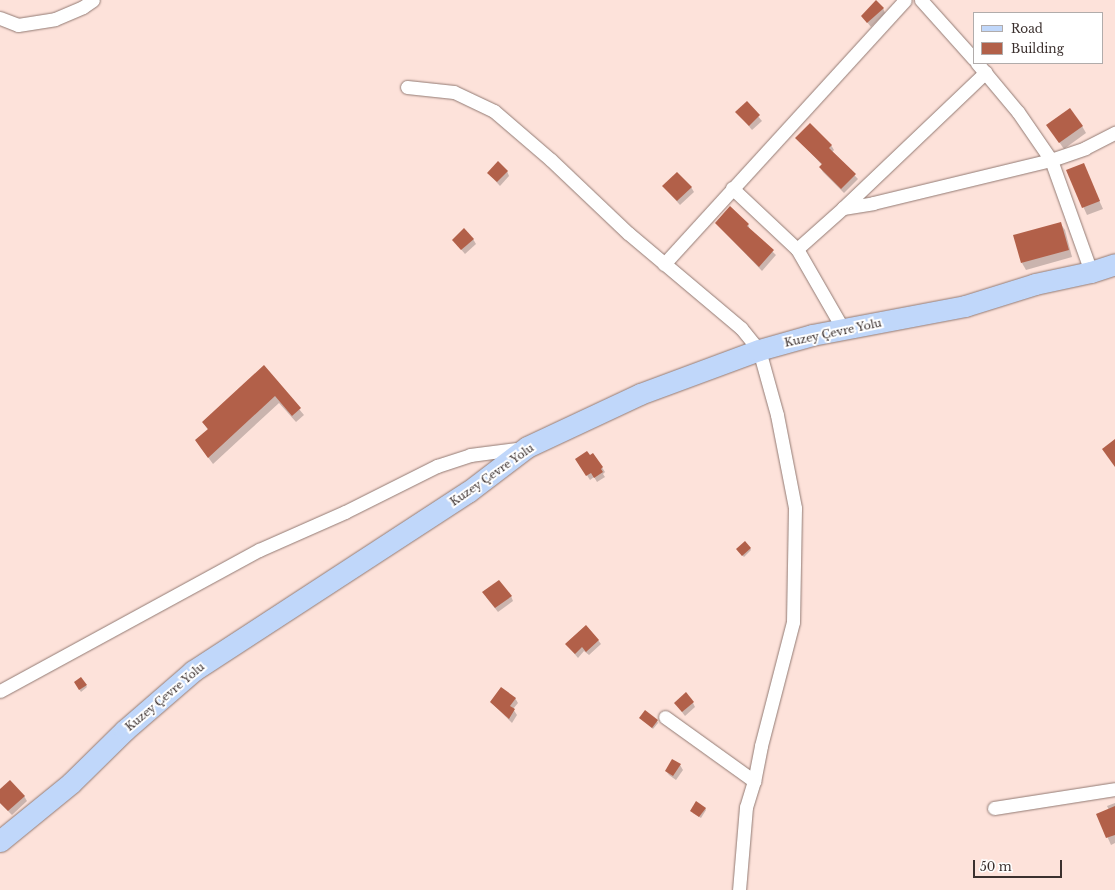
<!DOCTYPE html>
<html>
<head>
<meta charset="utf-8">
<style>
  body { margin:0 }
  #map { position:relative; width:1115px; height:890px; overflow:hidden; background:#fde2da; font-family:"Libre Baskerville",serif }
  div>[style] { position:absolute }
  [style*='--x'] { left:calc(var(--x)*1px); top:calc(var(--y)*1px); width:calc(var(--w)*1px); rotate:calc(var(--a)*1deg) }
  .shadow>* { inset:0; background:#0003 }
  .building>* { inset:0; background:#b26049 }
  .roads { filter:drop-shadow(0 0 1px #927a73) drop-shadow(0 0 1px #927a73) }
  .minor>* { height:13px; margin:-6.5px; padding:0 6.5px; transform-origin:6.5px; border-radius:6.5px; background:#fff }
  .primary>* { height:21px; margin:-10.5px; padding:0 10.5px; transform-origin:10.5px; border-radius:10.5px; background:#c0d7fa }
  span { translate:-50% -50%; white-space:nowrap; text-align:center; line-height:1.15; -webkit-text-stroke:4px #fff; paint-order:stroke }
  .street-label { font-size:11px; color:#3b302e }
  .legend { position:absolute; left:973px; top:12px; width:130px; height:52px; box-sizing:border-box; background:#fff; border:1px solid #b1acab; margin:0; padding:5px 7px; list-style:none; font-size:12px; color:#3b302e }
  .legend li { display:flex; align-items:center; gap:8px; height:20px }
  .legend b { width:20px; border:1px solid #b1acab }
  .scale { position:absolute; left:973px; top:860px; width:89px; height:18px; box-sizing:border-box; border:2px solid #3b302e; border-top:0; padding-left:5px; font-size:12px; line-height:14px; white-space:nowrap; color:#3b302e; -webkit-text-stroke:3px #fff; paint-order:stroke }
</style>
</head>
<body>
<div id="map">
  <div class="shadow">
    <div style="clip-path:polygon(883px 8px,885px 13px,871px 27px,862px 16px)"></div>
    <div style="clip-path:polygon(747px 103px,762px 121px,752px 130px,737px 112px)"></div>
    <div style="clip-path:polygon(1082px 126px,1086px 133px,1064px 149px,1052px 132px)"></div>
    <div style="clip-path:polygon(797px 138px,831px 145px,834px 150px,832px 152px,858px 179px,844px 193px,823px 172px,820px 167px,822px 165px)"></div>
    <div style="clip-path:polygon(1083px 164px,1103px 209px,1087px 215px,1067px 171px)"></div>
    <div style="clip-path:polygon(507px 171px,509px 176px,500px 186px,488px 173px)"></div>
    <div style="clip-path:polygon(663px 186px,691px 187px,694px 192px,680px 205px)"></div>
    <div style="clip-path:polygon(716px 223px,748px 224px,750px 230px,776px 255px,762px 271px)"></div>
    <div style="clip-path:polygon(1060px 223px,1065px 230px,1072px 257px,1026px 270px,1022px 263px)"></div>
    <div style="clip-path:polygon(473px 239px,476px 244px,465px 254px,453px 240px)"></div>
    <div style="clip-path:polygon(264px 367px,304px 415px,296px 422px,279px 403px,213px 464px,196px 441px,208px 430px,203px 422px)"></div>
    <div style="clip-path:polygon(593px 454px,605px 472px,603px 474px,605px 477px,597px 482px,594px 477px,590px 480px,579px 463px)"></div>
    <div style="clip-path:polygon(750px 548px,751px 550px,744px 557px,738px 551px)"></div>
    <div style="clip-path:polygon(511px 596px,513px 601px,498px 612px,486px 597px)"></div>
    <div style="clip-path:polygon(598px 640px,601px 644px,589px 655px,584px 651px,578px 658px,566px 644px)"></div>
    <div style="clip-path:polygon(81px 678px,87px 687px,81px 692px,75px 683px)"></div>
    <div style="clip-path:polygon(515px 698px,518px 703px,513px 709px,517px 715px,512px 723px,491px 702px)"></div>
    <div style="clip-path:polygon(675px 703px,693px 703px,695px 707px,685px 716px)"></div>
    <div style="clip-path:polygon(640px 718px,657px 721px,658px 723px,653px 729px)"></div>
    <div style="clip-path:polygon(680px 765px,683px 770px,676px 780px,669px 775px,666px 771px)"></div>
    <div style="clip-path:polygon(0 790px,24px 796px,27px 801px,12px 815px,0 803px)"></div>
    <div style="clip-path:polygon(1115px 803px,1115px 843px,1111px 845px,1097px 814px,1109px 810px,1107px 806px)"></div>
    <div style="clip-path:polygon(705px 808px,706px 810px,701px 818px,693px 813px)"></div>
  </div>
  <div class="building">
    <div style="clip-path:polygon(876px 0,884px 8px,867px 23px,861px 16px)"></div>
    <div style="clip-path:polygon(747px 101px,760px 115px,749px 126px,735px 112px)"></div>
    <div style="clip-path:polygon(1070px 108px,1083px 126px,1059px 143px,1046px 125px)"></div>
    <div style="clip-path:polygon(810px 123px,832px 145px,829px 148px,856px 174px,841px 189px,819px 167px,822px 164px,795px 138px)"></div>
    <div style="clip-path:polygon(498px 161px,508px 171px,497px 182px,487px 173px)"></div>
    <div style="clip-path:polygon(1084px 163px,1100px 201px,1082px 208px,1066px 170px)"></div>
    <div style="clip-path:polygon(677px 172px,692px 187px,677px 201px,662px 186px)"></div>
    <div style="clip-path:polygon(730px 206px,749px 224px,747px 226px,774px 250px,759px 267px,715px 223px)"></div>
    <div style="clip-path:polygon(1061px 222px,1069px 250px,1021px 263px,1013px 235px)"></div>
    <div style="clip-path:polygon(464px 228px,474px 239px,461px 250px,452px 240px)"></div>
    <div style="clip-path:polygon(264px 365px,301px 408px,292px 416px,275px 396px,208px 458px,195px 440px,208px 429px,202px 422px)"></div>
    <div style="clip-path:polygon(1115px 439px,1115px 467px,1102px 449px)"></div>
    <div style="clip-path:polygon(587px 451px,590px 455px,593px 453px,603px 467px,601px 469px,603px 472px,594px 478px,591px 473px,586px 476px,575px 459px)"></div>
    <div style="clip-path:polygon(745px 541px,751px 548px,742px 556px,736px 549px)"></div>
    <div style="clip-path:polygon(499px 580px,512px 596px,495px 608px,482px 592px)"></div>
    <div style="clip-path:polygon(586px 625px,599px 640px,586px 652px,582px 647px,575px 654px,565px 644px)"></div>
    <div style="clip-path:polygon(81px 677px,87px 685px,79px 690px,74px 682px)"></div>
    <div style="clip-path:polygon(501px 687px,516px 698px,510px 706px,515px 709px,509px 719px,490px 702px)"></div>
    <div style="clip-path:polygon(686px 692px,694px 702px,682px 712px,674px 703px)"></div>
    <div style="clip-path:polygon(645px 710px,658px 720px,652px 728px,639px 718px)"></div>
    <div style="clip-path:polygon(672px 759px,681px 764px,673px 776px,665px 771px)"></div>
    <div style="clip-path:polygon(10px 780px,25px 796px,8px 811px,0 803px,0 789px)"></div>
    <div style="clip-path:polygon(696px 801px,706px 808px,699px 817px,690px 811px)"></div>
    <div style="clip-path:polygon(1115px 806px,1115px 835px,1106px 838px,1096px 814px)"></div>
  </div>
  <div class="roads">
    <div class="minor">
      <div style="--x:921;--y:0;--w:79;--a:48.1"></div>
      <div style="--x:0;--y:18;--w:19;--a:21"></div>
      <div style="--x:18;--y:25;--w:37;--a:-9"></div>
      <div style="--x:55;--y:19;--w:30;--a:-23"></div>
      <div style="--x:83;--y:7;--w:12;--a:-35"></div>
      <div style="--x:977;--y:63;--w:64;--a:50.1"></div>
      <div style="--x:1018;--y:112;--w:58;--a:55.5"></div>
      <div style="--x:1051;--y:160;--w:119;--a:70.3"></div>
      <div style="--x:407;--y:87;--w:47;--a:6.1"></div>
      <div style="--x:454;--y:92;--w:44;--a:25.4"></div>
      <div style="--x:494;--y:111;--w:75;--a:40.7"></div>
      <div style="--x:551;--y:160;--w:106;--a:43.5"></div>
      <div style="--x:628;--y:233;--w:148;--a:40.1"></div>
      <div style="--x:741;--y:328;--w:28;--a:51"></div>
      <div style="--x:759;--y:350;--w:67;--a:74.5"></div>
      <div style="--x:777;--y:415;--w:95;--a:79"></div>
      <div style="--x:795;--y:508;--w:114;--a:91"></div>
      <div style="--x:793;--y:622;--w:128;--a:104.5"></div>
      <div style="--x:761;--y:746;--w:36;--a:101"></div>
      <div style="--x:754;--y:781;--w:27;--a:107"></div>
      <div style="--x:746;--y:807;--w:83;--a:94.8"></div>
      <div style="--x:732;--y:188;--w:89;--a:43.2"></div>
      <div style="--x:797;--y:249;--w:92;--a:60.1"></div>
      <div style="--x:843;--y:208;--w:30;--a:-9"></div>
      <div style="--x:873;--y:203;--w:183;--a:-13.6"></div>
      <div style="--x:1051;--y:160;--w:36;--a:-19"></div>
      <div style="--x:1085;--y:148;--w:34;--a:-27"></div>
      <div style="--x:797;--y:249;--w:62;--a:-41.7"></div>
      <div style="--x:843;--y:208;--w:197;--a:-43.6"></div>
      <div style="--x:664;--y:264;--w:357;--a:-47.6"></div>
      <div style="--x:0;--y:691;--w:295;--a:-28.6"></div>
      <div style="--x:259;--y:550;--w:94;--a:-23.8"></div>
      <div style="--x:345;--y:512;--w:103;--a:-26.6"></div>
      <div style="--x:437;--y:466;--w:35;--a:-18"></div>
      <div style="--x:470;--y:455;--w:53;--a:-7.5"></div>
      <div style="--x:665;--y:717;--w:110;--a:35.7"></div>
      <div style="--x:994;--y:808;--w:122;--a:-8.9"></div>
    </div>
    <div class="primary">
      <div style="--x:0;--y:841;--w:92;--a:-39.2"></div>
      <div style="--x:71;--y:783;--w:76;--a:-44.5"></div>
      <div style="--x:125;--y:730;--w:90;--a:-40.9"></div>
      <div style="--x:193;--y:671;--w:328;--a:-33.1"></div>
      <div style="--x:468;--y:492;--w:74;--a:-37.3"></div>
      <div style="--x:527;--y:447;--w:125;--a:-25.1"></div>
      <div style="--x:640;--y:394;--w:127;--a:-20.3"></div>
      <div style="--x:759;--y:350;--w:55;--a:-15.8"></div>
      <div style="--x:812;--y:335;--w:156;--a:-10.7"></div>
      <div style="--x:965;--y:306;--w:73;--a:-17.4"></div>
      <div style="--x:1035;--y:284;--w:57;--a:-12.1"></div>
      <div style="--x:1091;--y:272;--w:25;--a:-18"></div>
    </div>
  </div>
  <div class="street-label">
    <span style="left:833px;top:333px;rotate:-12deg">Kuzey Çevre Yolu</span>
    <span style="left:492px;top:475px;rotate:-35deg">Kuzey Çevre Yolu</span>
    <span style="left:165px;top:697px;rotate:-40deg">Kuzey Çevre Yolu</span>
  </div>
  <ul class="legend">
  <li><b style="height:5px;background:#c0d7fa"></b>Road</li>
  <li><b style="height:11px;background:#b26049"></b>Building</li>
  </ul>
  <div class="scale">50 m</div>
</div>
</body>
</html>
